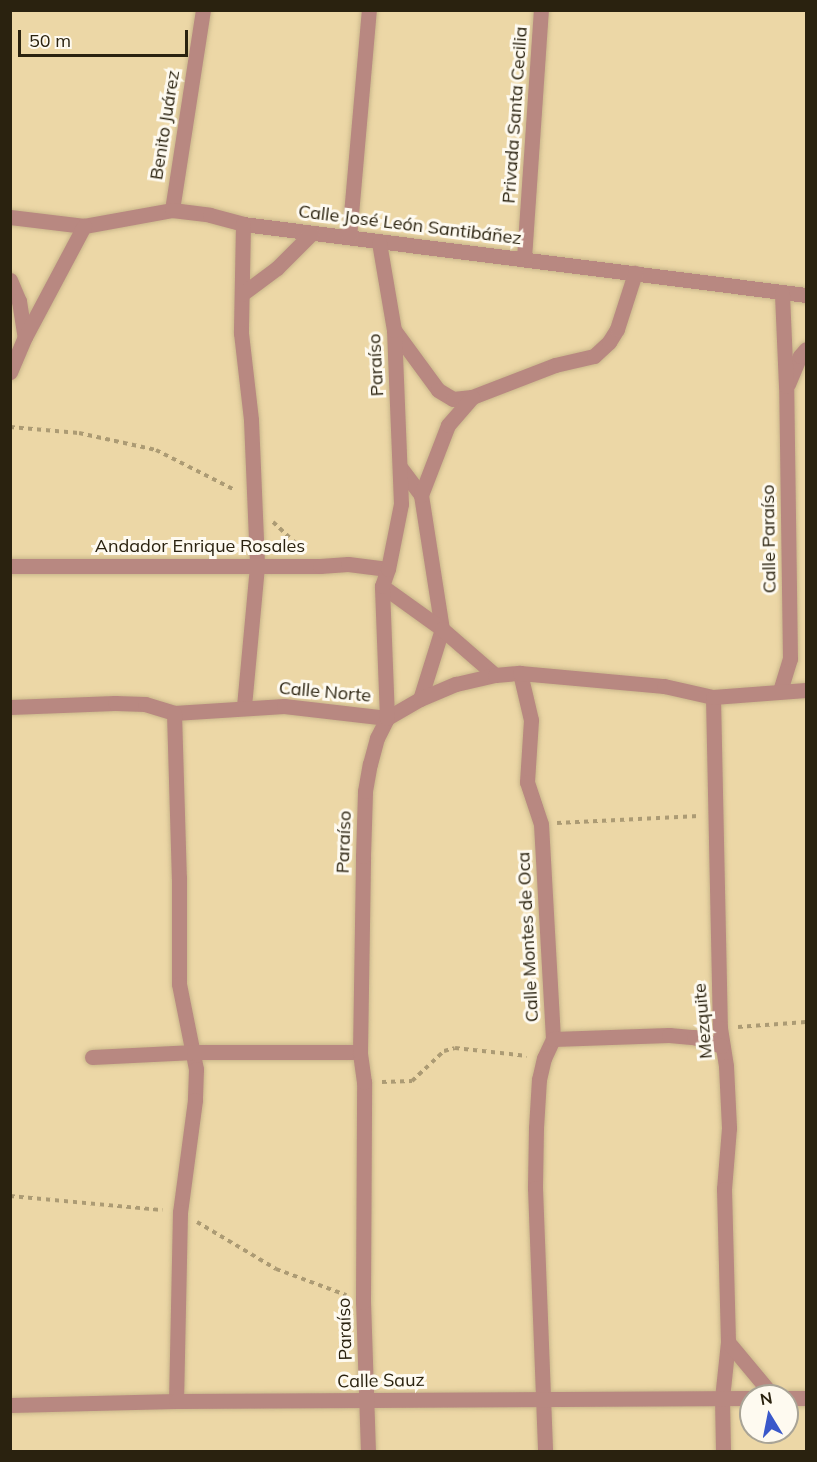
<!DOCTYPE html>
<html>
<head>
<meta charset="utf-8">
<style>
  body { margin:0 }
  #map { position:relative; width:817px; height:1462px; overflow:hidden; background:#ecd7a6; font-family:Mulish,sans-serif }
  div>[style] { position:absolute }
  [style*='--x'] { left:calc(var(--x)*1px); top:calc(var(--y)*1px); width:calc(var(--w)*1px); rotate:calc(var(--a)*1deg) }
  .path>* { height:4px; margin-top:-2px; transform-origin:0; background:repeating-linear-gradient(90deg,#ac9b74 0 4.5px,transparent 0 9px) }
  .roads { filter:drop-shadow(0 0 2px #c9b68b) drop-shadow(0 0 2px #c9b68b) }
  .minor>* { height:15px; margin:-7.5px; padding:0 7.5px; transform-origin:7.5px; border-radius:7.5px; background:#b88881 }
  span { translate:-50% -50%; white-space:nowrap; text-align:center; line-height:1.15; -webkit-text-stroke:6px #fefaf0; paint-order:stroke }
  .street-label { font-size:18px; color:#2a220f }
  .frame { position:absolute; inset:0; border:12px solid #2a220f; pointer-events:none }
  .north { position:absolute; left:739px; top:1384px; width:60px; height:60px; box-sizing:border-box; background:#fefaf0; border:2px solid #a9a496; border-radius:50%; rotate:350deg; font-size:16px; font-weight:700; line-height:24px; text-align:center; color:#2a220f }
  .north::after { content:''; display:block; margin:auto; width:21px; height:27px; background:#3a58ca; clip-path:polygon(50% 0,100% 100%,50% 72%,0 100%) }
  .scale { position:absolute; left:18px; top:30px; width:170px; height:27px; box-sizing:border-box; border:3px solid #2a220f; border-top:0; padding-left:8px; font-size:18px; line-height:21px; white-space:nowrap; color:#2a220f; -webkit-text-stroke:4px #fefaf0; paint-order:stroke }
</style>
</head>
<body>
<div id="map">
  <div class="path">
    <div style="--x:10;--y:427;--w:69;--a:5"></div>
    <div style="--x:79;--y:433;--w:79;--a:12.4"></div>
    <div style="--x:156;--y:450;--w:89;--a:26.9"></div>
    <div style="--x:273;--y:522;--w:37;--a:43"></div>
    <div style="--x:557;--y:823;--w:142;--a:-2.8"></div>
    <div style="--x:738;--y:1027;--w:68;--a:-4.2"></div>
    <div style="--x:382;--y:1082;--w:30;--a:-2"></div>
    <div style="--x:412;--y:1081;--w:44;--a:-43.2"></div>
    <div style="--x:444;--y:1051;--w:11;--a:-15"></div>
    <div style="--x:455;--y:1048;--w:72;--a:6.3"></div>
    <div style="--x:10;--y:1196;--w:153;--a:5.3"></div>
    <div style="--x:197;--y:1222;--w:92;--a:30.7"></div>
    <div style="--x:276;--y:1269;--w:75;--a:20.4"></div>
  </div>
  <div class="roads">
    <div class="minor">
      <div style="--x:172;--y:210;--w:202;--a:-81.2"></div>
      <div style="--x:10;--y:217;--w:75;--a:6.9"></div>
      <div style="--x:84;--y:226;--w:89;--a:-10.3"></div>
      <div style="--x:172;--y:210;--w:38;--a:7"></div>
      <div style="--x:210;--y:215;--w:34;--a:15"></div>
      <div style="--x:243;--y:224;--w:567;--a:7.19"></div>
      <div style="--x:243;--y:224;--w:109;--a:91.1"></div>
      <div style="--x:241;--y:333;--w:88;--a:83.4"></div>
      <div style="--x:251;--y:420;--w:146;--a:87.6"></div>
      <div style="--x:257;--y:566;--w:142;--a:95.3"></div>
      <div style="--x:349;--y:237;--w:228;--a:-85"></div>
      <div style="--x:524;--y:258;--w:249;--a:-86.1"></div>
      <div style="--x:10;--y:280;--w:23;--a:67"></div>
      <div style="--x:19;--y:301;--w:36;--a:81"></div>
      <div style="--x:242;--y:294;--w:44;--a:-36.6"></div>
      <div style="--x:277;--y:268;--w:49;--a:-45"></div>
      <div style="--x:394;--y:330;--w:74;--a:53.7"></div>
      <div style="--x:438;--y:390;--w:17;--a:31"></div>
      <div style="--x:453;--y:399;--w:19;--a:-6"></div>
      <div style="--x:472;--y:397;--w:89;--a:-21.1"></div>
      <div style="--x:555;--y:365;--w:40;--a:-13"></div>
      <div style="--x:594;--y:356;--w:21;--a:-43"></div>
      <div style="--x:609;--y:342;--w:15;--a:-58"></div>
      <div style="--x:617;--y:329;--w:59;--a:-72.2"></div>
      <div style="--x:10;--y:372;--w:38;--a:-67"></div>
      <div style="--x:25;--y:337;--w:126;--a:-62"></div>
      <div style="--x:788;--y:384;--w:30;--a:-67"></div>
      <div style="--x:800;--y:356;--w:9;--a:-49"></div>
      <div style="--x:400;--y:467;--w:35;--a:53"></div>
      <div style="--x:421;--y:495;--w:136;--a:81.1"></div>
      <div style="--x:442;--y:629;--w:73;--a:107.4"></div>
      <div style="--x:421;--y:495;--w:75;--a:-68.9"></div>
      <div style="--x:448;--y:425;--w:37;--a:-49"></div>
      <div style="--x:10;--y:566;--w:310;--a:0"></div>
      <div style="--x:320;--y:566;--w:28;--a:-4"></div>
      <div style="--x:348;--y:564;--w:40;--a:7.1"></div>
      <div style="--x:382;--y:586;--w:74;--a:35.6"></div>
      <div style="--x:442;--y:629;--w:70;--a:41"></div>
      <div style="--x:520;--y:673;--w:48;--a:76.8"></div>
      <div style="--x:531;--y:720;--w:62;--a:93.7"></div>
      <div style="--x:527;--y:782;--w:44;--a:71.6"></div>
      <div style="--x:541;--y:824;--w:215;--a:86.8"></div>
      <div style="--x:553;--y:1039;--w:21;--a:115"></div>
      <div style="--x:544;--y:1058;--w:22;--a:103"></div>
      <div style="--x:539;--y:1079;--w:49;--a:93.5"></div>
      <div style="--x:536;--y:1128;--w:60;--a:91"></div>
      <div style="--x:535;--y:1188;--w:264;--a:87.8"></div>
      <div style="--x:780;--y:691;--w:34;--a:-73"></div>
      <div style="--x:790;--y:659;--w:273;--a:-90.8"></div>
      <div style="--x:786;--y:386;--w:93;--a:-92.5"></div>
      <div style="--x:713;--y:697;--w:331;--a:88.8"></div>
      <div style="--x:720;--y:1028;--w:38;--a:81"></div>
      <div style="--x:726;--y:1066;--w:62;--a:87.2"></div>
      <div style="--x:729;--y:1128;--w:61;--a:94.7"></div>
      <div style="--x:724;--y:1189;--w:153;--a:88.5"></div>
      <div style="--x:728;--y:1342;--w:56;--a:96.1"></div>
      <div style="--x:722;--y:1398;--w:54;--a:88.9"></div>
      <div style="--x:10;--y:707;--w:105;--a:-2.2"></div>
      <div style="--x:115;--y:703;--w:30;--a:2"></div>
      <div style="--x:145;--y:704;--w:30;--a:17"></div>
      <div style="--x:174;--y:713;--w:110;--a:-3.6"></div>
      <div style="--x:284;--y:706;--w:104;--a:6.6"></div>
      <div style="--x:387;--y:718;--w:38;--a:-30"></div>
      <div style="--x:420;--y:699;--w:39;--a:-23"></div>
      <div style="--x:456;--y:684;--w:40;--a:-13"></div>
      <div style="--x:495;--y:675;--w:25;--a:-5"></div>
      <div style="--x:520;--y:673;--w:145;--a:5.2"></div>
      <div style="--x:664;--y:686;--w:50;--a:12.7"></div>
      <div style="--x:713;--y:697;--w:93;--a:-4.3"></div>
      <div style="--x:174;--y:713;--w:165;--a:88.3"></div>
      <div style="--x:179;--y:878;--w:106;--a:90"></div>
      <div style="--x:179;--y:984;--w:87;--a:78.7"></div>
      <div style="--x:196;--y:1069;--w:31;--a:92"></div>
      <div style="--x:195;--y:1100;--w:113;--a:97.6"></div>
      <div style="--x:180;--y:1212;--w:189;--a:91.2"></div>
      <div style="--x:553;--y:1039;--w:116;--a:-2"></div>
      <div style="--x:669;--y:1035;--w:25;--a:5"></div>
      <div style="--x:694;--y:1037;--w:29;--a:18"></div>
      <div style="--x:92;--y:1057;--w:102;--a:-2.8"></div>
      <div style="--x:194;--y:1052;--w:166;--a:0"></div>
      <div style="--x:728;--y:1342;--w:70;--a:50.2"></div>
      <div style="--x:787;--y:1398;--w:19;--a:0"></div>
      <div style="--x:10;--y:1405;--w:166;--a:-1.4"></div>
      <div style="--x:176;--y:1401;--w:575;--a:-0.3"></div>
      <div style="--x:368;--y:1452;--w:150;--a:-91.9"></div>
      <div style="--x:363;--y:1302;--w:220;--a:-89.7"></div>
      <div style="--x:364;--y:1082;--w:30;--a:-98"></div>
      <div style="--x:360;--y:1052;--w:196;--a:-89.1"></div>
      <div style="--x:363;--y:856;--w:65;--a:-88.2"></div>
      <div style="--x:365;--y:791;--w:27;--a:-80"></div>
      <div style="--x:370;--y:764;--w:27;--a:-75"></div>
      <div style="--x:377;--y:738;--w:22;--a:-63"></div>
      <div style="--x:387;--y:718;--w:132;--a:-92.2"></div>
      <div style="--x:382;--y:586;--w:18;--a:-71"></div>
      <div style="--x:388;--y:569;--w:66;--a:-78.7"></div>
      <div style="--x:401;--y:504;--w:174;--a:-92.3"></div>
      <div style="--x:394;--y:330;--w:89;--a:-99.7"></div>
    </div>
  </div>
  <div class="street-label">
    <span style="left:515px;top:115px;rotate:-86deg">Privada Santa Cecilia</span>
    <span style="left:165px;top:125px;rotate:-81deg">Benito Juárez</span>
    <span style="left:410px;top:225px;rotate:7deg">Calle José León Santibáñez</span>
    <span style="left:376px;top:365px;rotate:-93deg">Paraíso</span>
    <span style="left:769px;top:539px;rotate:-91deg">Calle Paraíso</span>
    <span style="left:200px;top:546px">Andador Enrique Rosales</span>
    <span style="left:325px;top:692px;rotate:5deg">Calle Norte</span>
    <span style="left:344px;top:842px;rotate:-88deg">Paraíso</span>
    <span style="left:528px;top:937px;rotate:-93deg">Calle Montes de Oca</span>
    <span style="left:703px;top:1021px;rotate:-95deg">Mezquite</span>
    <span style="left:345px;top:1329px;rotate:-92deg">Paraíso</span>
    <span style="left:381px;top:1381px;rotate:-1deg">Calle Sauz</span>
  </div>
  <div class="frame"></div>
  <div class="north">N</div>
  <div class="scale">50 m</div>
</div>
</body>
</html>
